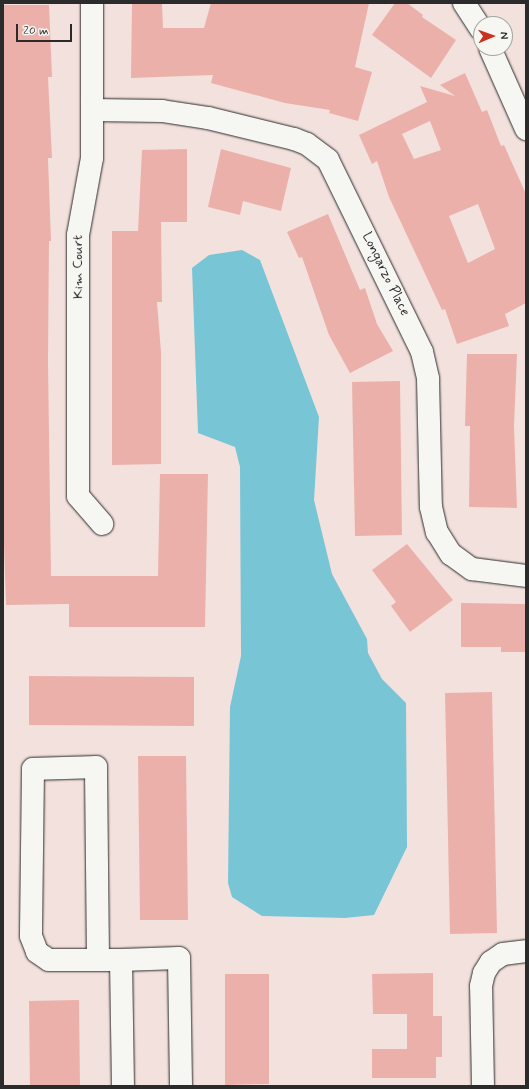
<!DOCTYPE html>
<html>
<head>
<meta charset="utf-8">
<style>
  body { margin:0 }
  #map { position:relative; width:529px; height:1089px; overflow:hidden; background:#f3e1dd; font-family:Mynerve,sans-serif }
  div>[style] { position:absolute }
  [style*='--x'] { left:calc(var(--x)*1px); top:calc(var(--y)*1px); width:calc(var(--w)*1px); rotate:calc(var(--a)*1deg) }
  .water>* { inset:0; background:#78c5d6 }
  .building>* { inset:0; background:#ecb0ab }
  .roads { filter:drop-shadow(0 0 1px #2b2b2b) drop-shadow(0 0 1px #2b2b2b) }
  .minor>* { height:22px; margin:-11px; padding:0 11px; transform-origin:11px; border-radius:11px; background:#f6f6f2 }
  span { translate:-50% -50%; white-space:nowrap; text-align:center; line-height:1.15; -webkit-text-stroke:4px #f6f6f2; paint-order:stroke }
  .street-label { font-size:14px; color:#2b2b2b }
  .frame { position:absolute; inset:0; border:4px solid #2b2b2b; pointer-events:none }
  .north { position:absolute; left:473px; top:16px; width:40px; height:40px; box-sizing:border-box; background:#f6f6f2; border:1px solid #a5a5a2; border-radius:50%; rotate:88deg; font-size:11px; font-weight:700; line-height:16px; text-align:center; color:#2b2b2b }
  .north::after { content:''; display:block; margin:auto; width:14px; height:18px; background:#c8321e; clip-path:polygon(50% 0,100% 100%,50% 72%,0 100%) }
  .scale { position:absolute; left:16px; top:24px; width:56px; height:18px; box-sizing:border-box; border:2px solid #2b2b2b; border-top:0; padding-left:5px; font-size:12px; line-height:14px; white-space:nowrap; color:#2b2b2b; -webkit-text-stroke:3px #f6f6f2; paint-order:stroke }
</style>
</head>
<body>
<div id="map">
  <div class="water">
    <div style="clip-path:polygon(242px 250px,260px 260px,319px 417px,314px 500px,332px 574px,367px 639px,368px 653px,382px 679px,406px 703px,407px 847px,374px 915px,345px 918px,262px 916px,232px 897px,228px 883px,230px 707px,241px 656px,240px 467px,235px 447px,198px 433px,192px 268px,209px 255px)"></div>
  </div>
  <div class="building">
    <div style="clip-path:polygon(132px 3px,162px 3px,163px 28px,204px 28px,211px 3px,369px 3px,355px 67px,372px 72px,358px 121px,329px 113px,330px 110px,285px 103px,211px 83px,213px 75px,131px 78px)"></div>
    <div style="clip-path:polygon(395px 3px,407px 3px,423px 15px,422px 17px,456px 40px,431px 78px,372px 35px)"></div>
    <div style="clip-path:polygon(3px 5px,49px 5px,52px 77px,48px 77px,52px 158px,48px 158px,51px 241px,49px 241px,48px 361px,51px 576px,158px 576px,160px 474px,208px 474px,205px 627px,69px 627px,69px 604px,6px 605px,3px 514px)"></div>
    <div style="clip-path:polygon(evenodd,465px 73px,482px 112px,487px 110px,501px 146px,504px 145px,526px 194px,526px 303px,505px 314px,509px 326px,457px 344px,445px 309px,442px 310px,389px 197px,377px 161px,372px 164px,359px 135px,427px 102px,420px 86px,455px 96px,440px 85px,465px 73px,430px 121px,441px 150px,414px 159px,402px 134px,430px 121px,465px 73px,478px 204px,495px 249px,468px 263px,449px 216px,478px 204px)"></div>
    <div style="clip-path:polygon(187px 149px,187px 222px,161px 222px,162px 302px,157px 302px,161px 352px,161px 464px,112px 465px,112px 231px,138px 231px,142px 150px)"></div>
    <div style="clip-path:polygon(221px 149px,291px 168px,281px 211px,243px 201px,240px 215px,208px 207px)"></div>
    <div style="clip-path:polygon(328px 214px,360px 290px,365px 288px,377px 324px,393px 351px,350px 373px,329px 335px,302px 257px,299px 258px,287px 232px)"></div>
    <div style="clip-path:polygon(467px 354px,517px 354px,514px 426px,517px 508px,469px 507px,470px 426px,465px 426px)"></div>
    <div style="clip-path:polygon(400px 381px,402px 535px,355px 536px,352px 382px)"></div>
    <div style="clip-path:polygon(407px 544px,453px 600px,410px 632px,391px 606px,396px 602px,372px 570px)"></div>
    <div style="clip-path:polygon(461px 603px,526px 604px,526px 652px,501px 652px,501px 647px,461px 647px)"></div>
    <div style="clip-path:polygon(29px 676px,194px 677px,194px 726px,29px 725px)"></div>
    <div style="clip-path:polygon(492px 692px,497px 933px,450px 934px,445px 693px)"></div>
    <div style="clip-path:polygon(138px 756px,186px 756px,188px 920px,140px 920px)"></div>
    <div style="clip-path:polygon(433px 973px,433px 1016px,442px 1016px,442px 1057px,436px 1057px,436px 1078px,372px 1078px,372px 1049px,407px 1049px,407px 1014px,373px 1014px,372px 974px)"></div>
    <div style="clip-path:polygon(225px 974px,269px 974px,269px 1084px,225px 1085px)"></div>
    <div style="clip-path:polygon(79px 1000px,80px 1086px,30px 1086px,29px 1001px)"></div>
  </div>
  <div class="roads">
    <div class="minor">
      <div style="--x:92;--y:3;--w:155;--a:90"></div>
      <div style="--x:92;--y:158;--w:78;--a:100.3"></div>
      <div style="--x:78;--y:235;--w:261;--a:90"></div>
      <div style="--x:78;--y:496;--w:37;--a:49"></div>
      <div style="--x:464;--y:3;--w:31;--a:57"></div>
      <div style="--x:490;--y:48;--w:89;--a:66"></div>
      <div style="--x:92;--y:110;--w:70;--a:0.8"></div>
      <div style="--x:162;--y:111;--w:47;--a:8.7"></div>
      <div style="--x:208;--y:118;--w:89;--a:13.7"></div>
      <div style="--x:294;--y:139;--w:14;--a:21"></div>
      <div style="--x:307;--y:144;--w:26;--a:37"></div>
      <div style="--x:328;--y:160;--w:214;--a:63.9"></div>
      <div style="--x:422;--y:352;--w:28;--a:77"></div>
      <div style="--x:428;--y:379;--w:128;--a:88.7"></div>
      <div style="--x:431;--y:507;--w:26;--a:77"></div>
      <div style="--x:437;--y:532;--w:26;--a:58"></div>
      <div style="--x:451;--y:554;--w:26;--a:36"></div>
      <div style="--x:472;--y:569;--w:54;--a:7.4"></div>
      <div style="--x:98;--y:960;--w:193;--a:-90.6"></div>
      <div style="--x:96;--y:767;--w:63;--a:178.2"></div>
      <div style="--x:33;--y:769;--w:167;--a:90.7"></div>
      <div style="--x:31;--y:936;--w:17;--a:69"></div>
      <div style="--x:37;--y:952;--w:14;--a:34"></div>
      <div style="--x:49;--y:960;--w:72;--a:0"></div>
      <div style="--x:121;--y:960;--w:126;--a:89.1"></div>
      <div style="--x:121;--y:960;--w:58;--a:-2"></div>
      <div style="--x:179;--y:958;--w:128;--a:89.1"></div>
      <div style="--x:483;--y:1086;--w:100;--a:-91.1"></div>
      <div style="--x:481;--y:986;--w:13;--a:-77"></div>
      <div style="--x:484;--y:973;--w:13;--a:-58"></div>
      <div style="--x:491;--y:962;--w:14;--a:-34"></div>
      <div style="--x:503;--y:954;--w:23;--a:-7"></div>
    </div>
  </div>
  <div class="street-label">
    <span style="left:78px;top:267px;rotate:-90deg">Kim Court</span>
    <span style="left:386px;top:274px;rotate:64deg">Longarzo Place</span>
  </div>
  <div class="frame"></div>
  <div class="north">N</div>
  <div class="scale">20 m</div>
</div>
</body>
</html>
